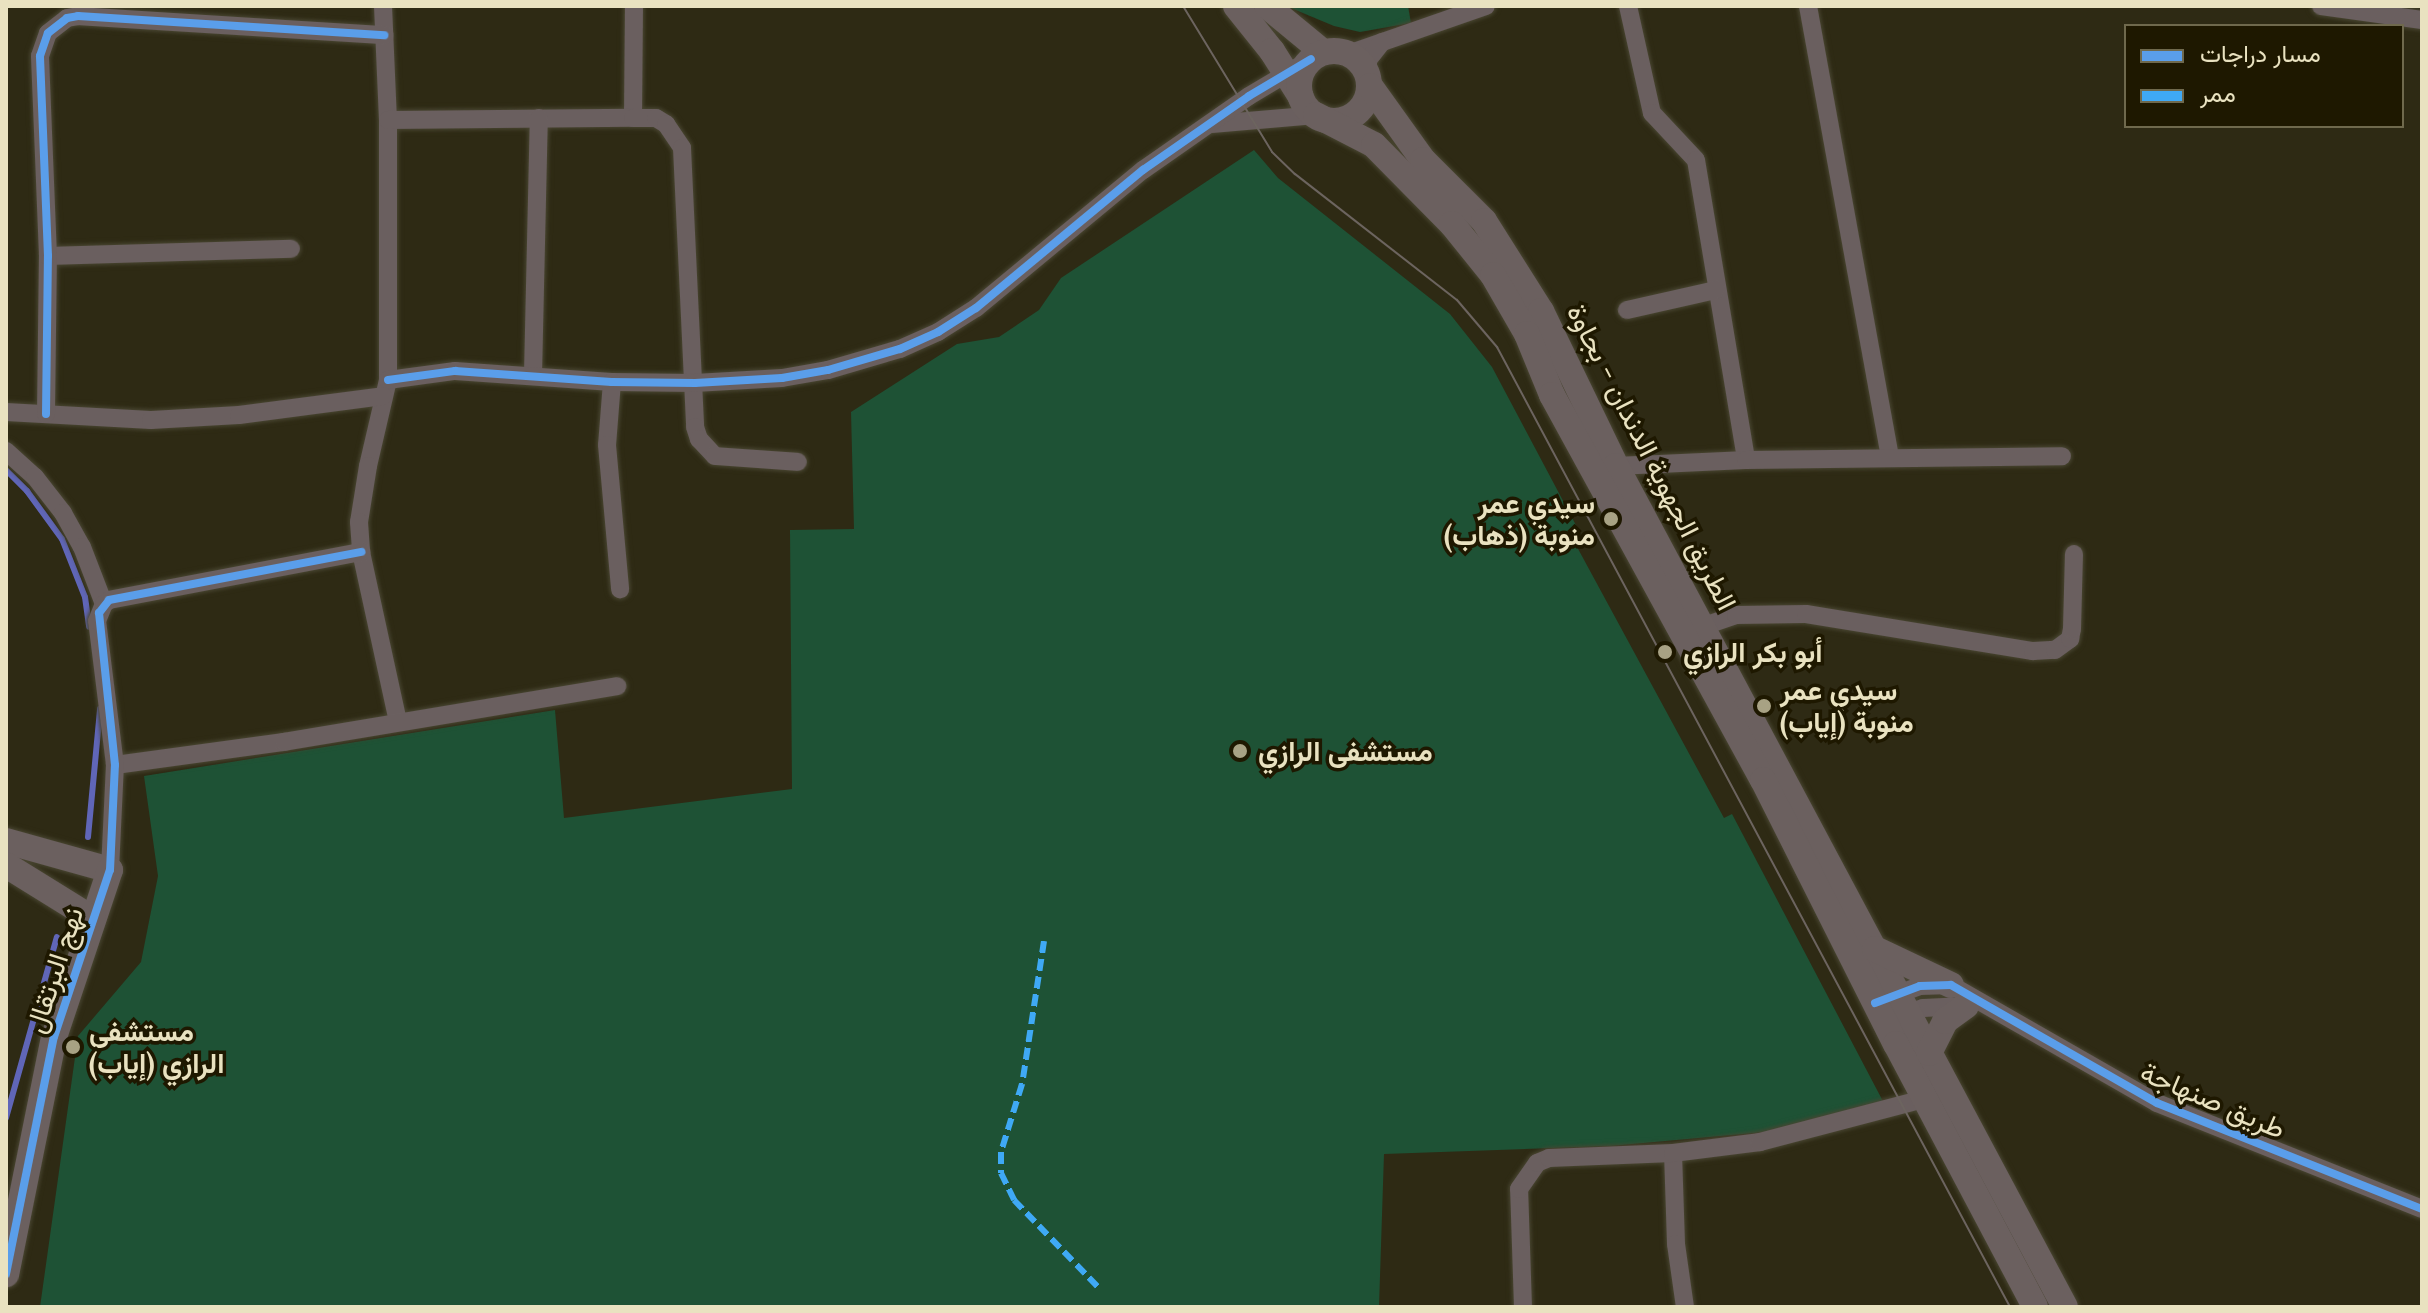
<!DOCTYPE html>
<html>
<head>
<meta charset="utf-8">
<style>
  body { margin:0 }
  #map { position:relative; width:2428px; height:1313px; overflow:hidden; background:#2e2a14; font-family:Lora,Vazirmatn,serif }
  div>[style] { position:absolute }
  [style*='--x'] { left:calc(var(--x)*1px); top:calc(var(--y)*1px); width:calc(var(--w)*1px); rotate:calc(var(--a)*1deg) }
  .green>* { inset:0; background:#1e5235 }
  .stream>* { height:6px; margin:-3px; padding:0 3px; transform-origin:3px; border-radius:3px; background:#6066b8 }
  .roads { filter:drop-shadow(0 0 2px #494632) drop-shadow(0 0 2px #494632) }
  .street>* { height:18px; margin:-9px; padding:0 9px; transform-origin:9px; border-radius:9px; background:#6a5f5f }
  .secondary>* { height:26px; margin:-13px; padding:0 13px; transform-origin:13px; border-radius:13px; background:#6b605f }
  .secondary>.ring { margin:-13px; padding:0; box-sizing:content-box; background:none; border:26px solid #6b605f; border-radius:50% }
  .tram>* { height:2px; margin:-1px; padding:0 1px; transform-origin:1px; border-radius:1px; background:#6c645f }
  .quiet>* { height:6px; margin-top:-3px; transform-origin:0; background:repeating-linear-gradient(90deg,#3fa9f5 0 12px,transparent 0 18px) }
  .cycleway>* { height:8px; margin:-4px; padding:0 4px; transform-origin:4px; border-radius:4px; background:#5a9eea }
  .dots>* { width:22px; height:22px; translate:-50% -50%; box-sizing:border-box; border:4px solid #1e1800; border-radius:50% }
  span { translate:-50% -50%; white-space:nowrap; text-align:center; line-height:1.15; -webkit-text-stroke:7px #1e1800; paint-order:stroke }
  .street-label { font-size:28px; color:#e9e2c0 }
  .poi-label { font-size:28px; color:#e9e2c0; font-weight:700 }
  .right { translate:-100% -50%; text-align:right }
  .left { translate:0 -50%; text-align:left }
  .frame { position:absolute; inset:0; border:8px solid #e9e2c0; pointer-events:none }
  .legend { position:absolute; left:2124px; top:24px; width:280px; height:104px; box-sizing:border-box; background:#1e1800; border:2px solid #6f694d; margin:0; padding:10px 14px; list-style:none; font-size:24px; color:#e9e2c0 }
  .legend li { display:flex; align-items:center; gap:16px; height:40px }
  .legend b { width:40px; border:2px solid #6f694d }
</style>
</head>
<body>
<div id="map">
  <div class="green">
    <div style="clip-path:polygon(1286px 6px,1408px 6px,1411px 23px,1360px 32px,1334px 26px)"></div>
    <div style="clip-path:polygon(1254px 150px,1278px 178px,1450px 314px,1492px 367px,1578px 529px,1570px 534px,1724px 818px,1732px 814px,1886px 1107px,1765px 1132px,1610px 1146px,1384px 1154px,1379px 1307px,40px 1307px,78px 1036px,141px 962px,158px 876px,144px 776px,555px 710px,564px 818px,792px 789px,790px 530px,854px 529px,851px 412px,957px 344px,999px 337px,1039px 310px,1061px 278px)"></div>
  </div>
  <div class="stream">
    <div style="--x:6;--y:470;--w:30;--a:45"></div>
    <div style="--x:27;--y:491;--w:59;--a:53.9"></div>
    <div style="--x:62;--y:539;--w:62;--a:68.4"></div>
    <div style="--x:85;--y:597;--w:30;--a:82"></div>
    <div style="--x:88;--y:837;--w:129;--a:-84.6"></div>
    <div style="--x:6;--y:1118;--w:188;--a:-74.3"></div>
  </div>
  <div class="roads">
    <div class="street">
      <div style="--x:383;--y:6;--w:114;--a:87.5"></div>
      <div style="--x:388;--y:120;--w:260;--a:90"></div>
      <div style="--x:388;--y:380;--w:88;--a:103.1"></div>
      <div style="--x:368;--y:466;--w:57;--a:99.1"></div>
      <div style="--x:359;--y:522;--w:30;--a:86"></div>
      <div style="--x:361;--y:552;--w:173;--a:77.7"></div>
      <div style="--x:1628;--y:6;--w:110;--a:77.4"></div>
      <div style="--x:1652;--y:113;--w:64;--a:46.9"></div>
      <div style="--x:1696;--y:160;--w:304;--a:80.5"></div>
      <div style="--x:1808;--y:6;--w:458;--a:79.7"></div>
      <div style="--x:2321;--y:6;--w:102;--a:7.9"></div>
      <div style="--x:1348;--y:54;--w:146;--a:-19.2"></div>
      <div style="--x:1368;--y:75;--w:15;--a:-90"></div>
      <div style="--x:1368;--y:60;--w:23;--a:-52"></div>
      <div style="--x:633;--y:118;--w:112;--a:-89.5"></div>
      <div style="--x:388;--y:120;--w:245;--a:-0.5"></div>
      <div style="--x:633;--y:118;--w:23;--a:0"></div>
      <div style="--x:656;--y:118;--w:12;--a:31"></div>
      <div style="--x:666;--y:124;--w:29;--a:56"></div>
      <div style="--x:682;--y:148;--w:279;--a:87.3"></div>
      <div style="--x:695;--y:427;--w:13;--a:72"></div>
      <div style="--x:699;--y:439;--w:23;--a:47"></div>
      <div style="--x:715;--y:456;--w:83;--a:4.1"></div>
      <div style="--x:1212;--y:124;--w:104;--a:-4.9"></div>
      <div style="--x:48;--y:256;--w:243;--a:-1.7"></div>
      <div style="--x:1627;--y:310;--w:91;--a:-12.7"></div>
      <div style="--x:533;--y:375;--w:257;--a:-88.7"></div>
      <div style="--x:388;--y:380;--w:68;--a:-7.7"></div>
      <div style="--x:455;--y:371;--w:157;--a:4"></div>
      <div style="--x:612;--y:382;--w:83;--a:0.7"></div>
      <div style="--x:695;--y:383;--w:87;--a:-3.3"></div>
      <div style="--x:782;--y:378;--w:47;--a:-9.9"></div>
      <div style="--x:828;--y:370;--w:75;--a:-16.3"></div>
      <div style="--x:900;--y:349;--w:42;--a:-24.1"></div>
      <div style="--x:938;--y:332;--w:45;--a:-32.3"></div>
      <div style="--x:976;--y:308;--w:217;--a:-39.6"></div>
      <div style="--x:1143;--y:170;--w:129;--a:-34.9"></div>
      <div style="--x:1249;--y:96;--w:72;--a:-30.8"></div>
      <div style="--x:612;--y:382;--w:63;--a:94.5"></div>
      <div style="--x:607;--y:445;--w:145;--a:84.8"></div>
      <div style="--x:6;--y:412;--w:145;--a:3.2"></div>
      <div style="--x:151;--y:420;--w:88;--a:-3.3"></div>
      <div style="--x:239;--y:415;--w:145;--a:-7.5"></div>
      <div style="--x:46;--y:414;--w:158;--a:-89.3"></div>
      <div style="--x:48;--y:256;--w:200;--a:-92.3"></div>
      <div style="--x:40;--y:56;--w:24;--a:-71"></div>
      <div style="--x:48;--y:33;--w:24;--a:-38"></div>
      <div style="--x:67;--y:18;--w:11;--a:-10"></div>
      <div style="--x:78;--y:16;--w:307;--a:3.6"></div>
      <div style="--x:6;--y:451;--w:39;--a:42"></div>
      <div style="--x:35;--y:477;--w:46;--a:52.1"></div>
      <div style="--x:63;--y:513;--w:39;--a:61"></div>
      <div style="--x:82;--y:547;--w:61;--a:68.9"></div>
      <div style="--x:1606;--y:469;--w:10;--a:-17"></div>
      <div style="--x:1616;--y:466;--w:130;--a:-2.6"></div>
      <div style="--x:1746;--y:460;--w:316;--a:-0.7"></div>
      <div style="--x:1704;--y:626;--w:34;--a:-19"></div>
      <div style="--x:1736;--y:615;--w:70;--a:-0.8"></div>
      <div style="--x:1806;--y:614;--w:230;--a:9.3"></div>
      <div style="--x:2033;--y:651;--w:22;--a:-3"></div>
      <div style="--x:2055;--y:650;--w:19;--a:-36"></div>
      <div style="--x:2070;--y:639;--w:10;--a:-79"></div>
      <div style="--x:2072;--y:629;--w:75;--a:-88.5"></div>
      <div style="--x:115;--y:765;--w:171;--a:-7.8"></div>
      <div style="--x:284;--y:742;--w:338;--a:-9.5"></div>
      <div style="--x:110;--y:870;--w:105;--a:-87.3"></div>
      <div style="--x:115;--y:765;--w:145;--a:-97.1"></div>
      <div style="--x:97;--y:621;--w:18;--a:-68"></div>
      <div style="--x:104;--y:604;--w:6;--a:-39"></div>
      <div style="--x:109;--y:600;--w:257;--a:-10.8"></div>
      <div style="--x:1887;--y:998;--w:35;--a:-20"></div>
      <div style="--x:1920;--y:986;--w:31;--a:-2"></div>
      <div style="--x:1951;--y:985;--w:237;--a:29.8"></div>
      <div style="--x:2157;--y:1103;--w:285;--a:21.8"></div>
      <div style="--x:1900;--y:1015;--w:24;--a:-17"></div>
      <div style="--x:1923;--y:1008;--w:42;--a:-2.7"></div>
      <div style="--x:1673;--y:1153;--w:91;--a:88.1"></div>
      <div style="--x:1676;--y:1244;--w:64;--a:81.9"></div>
      <div style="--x:1523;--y:1307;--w:118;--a:-91.9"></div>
      <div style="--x:1519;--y:1189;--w:32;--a:-55"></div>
      <div style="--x:1537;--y:1163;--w:13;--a:-23"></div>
      <div style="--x:1549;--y:1158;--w:124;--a:-2.3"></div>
      <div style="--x:1673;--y:1153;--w:88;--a:-7.2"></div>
      <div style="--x:1760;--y:1142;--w:170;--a:-14.7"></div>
    </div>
    <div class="secondary">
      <div style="--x:1236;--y:6;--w:58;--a:51.3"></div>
      <div style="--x:1272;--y:51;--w:54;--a:57.8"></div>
      <div style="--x:1267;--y:6;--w:72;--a:39.4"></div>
      <div class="ring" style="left:1299px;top:51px;width:44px;height:44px"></div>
      <div style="--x:1370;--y:86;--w:91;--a:54.4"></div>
      <div style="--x:1423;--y:160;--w:86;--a:45"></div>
      <div style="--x:1484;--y:221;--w:107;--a:57.7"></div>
      <div style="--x:1541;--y:311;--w:172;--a:64.2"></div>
      <div style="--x:1616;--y:466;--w:953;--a:61.9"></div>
      <div style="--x:1316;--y:115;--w:65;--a:27.3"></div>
      <div style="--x:1374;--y:145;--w:111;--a:45.4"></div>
      <div style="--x:1452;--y:224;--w:65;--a:51.2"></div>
      <div style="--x:1493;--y:275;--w:68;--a:60"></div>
      <div style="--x:1527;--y:334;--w:66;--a:67.7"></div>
      <div style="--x:1552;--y:395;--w:439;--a:61.3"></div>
      <div style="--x:1763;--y:780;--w:296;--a:63.3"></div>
      <div style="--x:1896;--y:1044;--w:297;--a:62.1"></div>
      <div style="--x:6;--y:841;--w:108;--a:15.6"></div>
      <div style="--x:110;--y:870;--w:176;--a:108.5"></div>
      <div style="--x:54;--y:1037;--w:242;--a:101.4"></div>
      <div style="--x:6;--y:865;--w:102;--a:31.8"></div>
      <div style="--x:1875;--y:949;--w:84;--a:25.3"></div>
      <div style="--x:1929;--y:1053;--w:36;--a:-63"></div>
      <div style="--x:1945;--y:1021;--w:26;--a:-36"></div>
    </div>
  </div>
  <div class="tram">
    <div style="--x:1183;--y:6;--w:171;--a:58.6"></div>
    <div style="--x:1272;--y:152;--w:32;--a:44"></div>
    <div style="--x:1295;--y:174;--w:205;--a:37.9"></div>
    <div style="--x:1457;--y:300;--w:62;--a:49.6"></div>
    <div style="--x:1497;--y:347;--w:1088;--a:61.88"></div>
  </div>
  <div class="quiet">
    <div style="--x:1044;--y:941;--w:145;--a:98.7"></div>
    <div style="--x:1022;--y:1084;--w:71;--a:107.2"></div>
    <div style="--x:1001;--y:1152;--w:21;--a:90"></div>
    <div style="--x:1001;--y:1173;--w:30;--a:64"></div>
    <div style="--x:1014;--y:1200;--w:120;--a:46"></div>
  </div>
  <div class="cycleway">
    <div style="--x:388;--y:380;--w:68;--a:-7.7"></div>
    <div style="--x:455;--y:371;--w:157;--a:4"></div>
    <div style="--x:612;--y:382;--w:83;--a:0.7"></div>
    <div style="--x:695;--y:383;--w:87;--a:-3.3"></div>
    <div style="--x:782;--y:378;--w:47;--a:-9.9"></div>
    <div style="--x:828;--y:370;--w:75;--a:-16.3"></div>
    <div style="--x:900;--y:349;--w:42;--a:-24.1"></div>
    <div style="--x:938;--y:332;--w:45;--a:-32.3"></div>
    <div style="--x:976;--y:308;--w:217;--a:-39.6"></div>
    <div style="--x:1143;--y:170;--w:129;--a:-34.9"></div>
    <div style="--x:1249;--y:96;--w:72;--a:-30.8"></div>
    <div style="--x:46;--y:414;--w:158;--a:-89.3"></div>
    <div style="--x:48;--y:256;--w:200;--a:-92.3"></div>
    <div style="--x:40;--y:56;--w:24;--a:-71"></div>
    <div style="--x:48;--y:33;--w:24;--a:-38"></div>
    <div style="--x:67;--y:18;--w:11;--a:-10"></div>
    <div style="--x:78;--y:16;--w:307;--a:3.6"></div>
    <div style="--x:1875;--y:1003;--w:48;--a:-20.7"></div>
    <div style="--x:1920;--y:986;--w:31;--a:-2"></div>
    <div style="--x:1951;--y:985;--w:237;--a:29.8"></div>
    <div style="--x:2157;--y:1103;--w:285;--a:21.8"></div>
    <div style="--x:6;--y:1274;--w:242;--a:-78.6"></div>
    <div style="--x:54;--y:1037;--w:176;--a:-71.5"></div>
    <div style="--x:110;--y:870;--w:105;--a:-87.3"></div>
    <div style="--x:115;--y:765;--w:153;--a:-96"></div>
    <div style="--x:99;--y:613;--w:16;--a:-52"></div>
    <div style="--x:109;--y:600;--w:257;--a:-10.8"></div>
  </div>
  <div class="dots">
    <div style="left:1611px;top:519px;background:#a8a284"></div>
    <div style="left:1665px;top:652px;background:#a8a284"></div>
    <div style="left:1764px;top:706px;background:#a8a284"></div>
    <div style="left:1240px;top:751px;background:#a8a284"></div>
    <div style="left:73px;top:1047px;background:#a8a284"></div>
  </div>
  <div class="street-label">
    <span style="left:1652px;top:457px;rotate:63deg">الطريق الجهوية الدندان - بجاوة</span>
    <span style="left:54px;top:970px;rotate:-72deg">نهج البرتقال</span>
    <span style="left:2213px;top:1100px;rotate:23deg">طريق صنهاجة</span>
  </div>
  <div class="poi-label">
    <span class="right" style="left:1595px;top:519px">سيدي عمر<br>منوبة (ذهاب)</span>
    <span class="left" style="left:1683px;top:652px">أبو بكر الرازي</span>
    <span class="left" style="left:1780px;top:706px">سيدي عمر<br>منوبة (إياب)</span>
    <span class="left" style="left:1258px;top:751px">مستشفى الرازي</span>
    <span class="left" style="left:89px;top:1047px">مستشفى<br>الرازي (إياب)</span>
  </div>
  <div class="frame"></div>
  <ul class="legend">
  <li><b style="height:10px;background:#5a9eea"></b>مسار دراجات</li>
  <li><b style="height:10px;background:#3fa9f5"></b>ممر</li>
  </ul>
</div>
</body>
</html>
